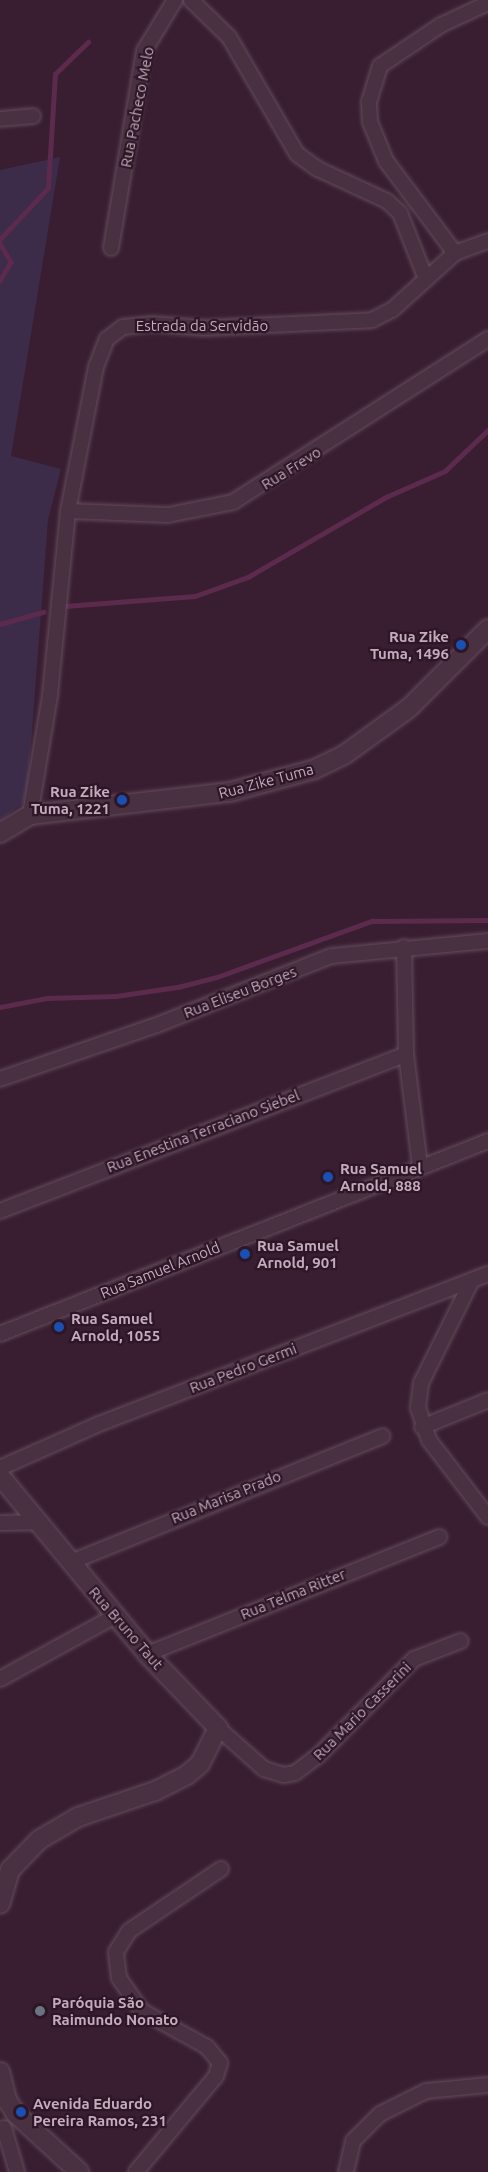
<!DOCTYPE html>
<html>
<head>
<meta charset="utf-8">
<style>
  body { margin:0 }
  #map { position:relative; width:488px; height:2172px; overflow:hidden; background:#391e31; font-family:Ubuntu,sans-serif }
  div>[style] { position:absolute }
  [style*='--x'] { left:calc(var(--x)*1px); top:calc(var(--y)*1px); width:calc(var(--w)*1px); rotate:calc(var(--a)*1deg) }
  .green>* { inset:0; background:#3c2b49 }
  .stream>* { height:4.5px; margin:-2.25px; padding:0 2.25px; transform-origin:2.25px; border-radius:2.25px; background:#5b2a4d }
  .roads { filter:drop-shadow(0 0 2px #644c5c) drop-shadow(0 0 2px #644c5c) }
  .minor>* { height:14px; margin:-7px; padding:0 7px; transform-origin:7px; border-radius:7px; background:#493142 }
  .tertiary>* { height:18px; margin:-9px; padding:0 9px; transform-origin:9px; border-radius:9px; background:#493142 }
  .dots>* { width:16px; height:16px; translate:-50% -50%; box-sizing:border-box; border:3px solid #2d1726; border-radius:50% }
  span { translate:-50% -50%; white-space:nowrap; text-align:center; line-height:1.15; -webkit-text-stroke:4.5px #2d1726; paint-order:stroke }
  .street-label { font-size:15px; color:#c6abbd }
  .poi-label { font-size:15px; color:#c6abbd; font-weight:700 }
  .right { translate:-100% -50%; text-align:right }
  .left { translate:0 -50%; text-align:left }
</style>
</head>
<body>
<div id="map">
  <div class="green">
    <div style="clip-path:polygon(60px 157px,11px 456px,61px 469px,48px 520px,28px 784px,23px 803px,0 821px,0 170px)"></div>
  </div>
  <div class="stream">
    <div style="--x:0;--y:239;--w:70;--a:-46.7"></div>
    <div style="--x:48;--y:188;--w:114;--a:-86.5"></div>
    <div style="--x:55;--y:74;--w:46;--a:-44.1"></div>
    <div style="--x:0;--y:243;--w:22;--a:60"></div>
    <div style="--x:11;--y:262;--w:22;--a:120"></div>
    <div style="--x:65;--y:606;--w:130;--a:-4.4"></div>
    <div style="--x:195;--y:596;--w:56;--a:-19.7"></div>
    <div style="--x:248;--y:577;--w:160;--a:-30.1"></div>
    <div style="--x:386;--y:497;--w:64;--a:-23.8"></div>
    <div style="--x:445;--y:471;--w:59;--a:-43.6"></div>
    <div style="--x:0;--y:624;--w:45;--a:-15.6"></div>
    <div style="--x:0;--y:1007;--w:48;--a:-10.8"></div>
    <div style="--x:47;--y:998;--w:69;--a:-1.7"></div>
    <div style="--x:116;--y:996;--w:63;--a:-8.3"></div>
    <div style="--x:178;--y:987;--w:40;--a:-14.4"></div>
    <div style="--x:217;--y:977;--w:165;--a:-19.9"></div>
    <div style="--x:372;--y:921;--w:116;--a:-0.5"></div>
  </div>
  <div class="roads">
    <div class="minor">
      <div style="--x:191;--y:0;--w:53;--a:44.2"></div>
      <div style="--x:229;--y:37;--w:135;--a:59.8"></div>
      <div style="--x:297;--y:154;--w:26;--a:36"></div>
      <div style="--x:318;--y:169;--w:76;--a:24.9"></div>
      <div style="--x:387;--y:201;--w:18;--a:43"></div>
      <div style="--x:400;--y:213;--w:71;--a:68.5"></div>
      <div style="--x:0;--y:119;--w:33;--a:-5"></div>
      <div style="--x:111;--y:248;--w:200;--a:-80.5"></div>
      <div style="--x:144;--y:51;--w:60;--a:-58.7"></div>
      <div style="--x:455;--y:253;--w:115;--a:-126.9"></div>
      <div style="--x:386;--y:161;--w:42;--a:-112.3"></div>
      <div style="--x:370;--y:122;--w:20;--a:-93"></div>
      <div style="--x:369;--y:102;--w:38;--a:-73"></div>
      <div style="--x:380;--y:66;--w:73;--a:-33.9"></div>
      <div style="--x:441;--y:25;--w:52;--a:-25.1"></div>
      <div style="--x:68;--y:511;--w:100;--a:2.3"></div>
      <div style="--x:168;--y:515;--w:66;--a:-11.3"></div>
      <div style="--x:233;--y:502;--w:303;--a:-32.6"></div>
      <div style="--x:30;--y:815;--w:122;--a:-80.5"></div>
      <div style="--x:50;--y:695;--w:185;--a:-84.4"></div>
      <div style="--x:68;--y:511;--w:147;--a:-79"></div>
      <div style="--x:96;--y:367;--w:30;--a:-69"></div>
      <div style="--x:107;--y:339;--w:20;--a:-37"></div>
      <div style="--x:123;--y:327;--w:29;--a:-6"></div>
      <div style="--x:152;--y:324;--w:53;--a:4.3"></div>
      <div style="--x:205;--y:328;--w:167;--a:-2.7"></div>
      <div style="--x:372;--y:320;--w:22;--a:-27"></div>
      <div style="--x:392;--y:310;--w:85;--a:-42.1"></div>
      <div style="--x:455;--y:253;--w:35;--a:-20"></div>
      <div style="--x:404;--y:947;--w:107;--a:88.9"></div>
      <div style="--x:406;--y:1054;--w:114;--a:82.9"></div>
      <div style="--x:0;--y:1079;--w:166;--a:-19"></div>
      <div style="--x:157;--y:1025;--w:187;--a:-21.6"></div>
      <div style="--x:331;--y:956;--w:158;--a:-5.5"></div>
      <div style="--x:0;--y:1211;--w:435;--a:-21.1"></div>
      <div style="--x:472;--y:1280;--w:115;--a:116.3"></div>
      <div style="--x:421;--y:1383;--w:25;--a:97"></div>
      <div style="--x:418;--y:1408;--w:34;--a:71"></div>
      <div style="--x:429;--y:1440;--w:97;--a:52.5"></div>
      <div style="--x:0;--y:1334;--w:525;--a:-21.58"></div>
      <div style="--x:422;--y:1427;--w:71;--a:-22.2"></div>
      <div style="--x:0;--y:1468;--w:108;--a:-24"></div>
      <div style="--x:99;--y:1424;--w:417;--a:-21.1"></div>
      <div style="--x:0;--y:1523;--w:39;--a:-1"></div>
      <div style="--x:71;--y:1562;--w:336;--a:-22"></div>
      <div style="--x:147;--y:1654;--w:315;--a:-21.8"></div>
      <div style="--x:0;--y:1679;--w:131;--a:-28.7"></div>
      <div style="--x:218;--y:1728;--w:62;--a:41.7"></div>
      <div style="--x:264;--y:1769;--w:21;--a:17"></div>
      <div style="--x:284;--y:1775;--w:11;--a:-10"></div>
      <div style="--x:295;--y:1773;--w:31;--a:-37"></div>
      <div style="--x:320;--y:1754;--w:134;--a:-45.3"></div>
      <div style="--x:414;--y:1659;--w:50;--a:-21"></div>
      <div style="--x:4;--y:2128;--w:46;--a:73.5"></div>
      <div style="--x:136;--y:2172;--w:125;--a:-50.2"></div>
      <div style="--x:216;--y:2076;--w:14;--a:-73"></div>
      <div style="--x:220;--y:2063;--w:21;--a:-129"></div>
      <div style="--x:207;--y:2047;--w:74;--a:-151"></div>
      <div style="--x:142;--y:2011;--w:40;--a:-124.9"></div>
      <div style="--x:119;--y:1978;--w:26;--a:-97"></div>
      <div style="--x:116;--y:1952;--w:25;--a:-58"></div>
      <div style="--x:129;--y:1931;--w:111;--a:-34"></div>
      <div style="--x:346;--y:2172;--w:32;--a:-77"></div>
      <div style="--x:353;--y:2141;--w:38;--a:-45"></div>
      <div style="--x:380;--y:2114;--w:51;--a:-26.6"></div>
      <div style="--x:426;--y:2091;--w:62;--a:-5.5"></div>
    </div>
    <div class="tertiary">
      <div style="--x:0;--y:833;--w:35;--a:-31"></div>
      <div style="--x:30;--y:815;--w:201;--a:-6.6"></div>
      <div style="--x:230;--y:792;--w:88;--a:-15.1"></div>
      <div style="--x:315;--y:769;--w:32;--a:-26"></div>
      <div style="--x:344;--y:755;--w:80;--a:-35.9"></div>
      <div style="--x:409;--y:708;--w:112;--a:-45"></div>
      <div style="--x:0;--y:1476;--w:231;--a:50.4"></div>
      <div style="--x:147;--y:1654;--w:103;--a:46.2"></div>
      <div style="--x:218;--y:1728;--w:40;--a:116.6"></div>
      <div style="--x:200;--y:1764;--w:17;--a:140"></div>
      <div style="--x:187;--y:1775;--w:36;--a:153"></div>
      <div style="--x:155;--y:1791;--w:81;--a:161.3"></div>
      <div style="--x:78;--y:1817;--w:45;--a:149.5"></div>
      <div style="--x:39;--y:1840;--w:42;--a:134"></div>
      <div style="--x:10;--y:1870;--w:35;--a:106"></div>
      <div style="--x:0;--y:2072;--w:29;--a:76"></div>
      <div style="--x:7;--y:2100;--w:17;--a:57"></div>
      <div style="--x:16;--y:2114;--w:86;--a:42.6"></div>
    </div>
  </div>
  <div class="dots">
    <div style="left:461px;top:645px;background:#1a4fb4"></div>
    <div style="left:122px;top:800px;background:#1a4fb4"></div>
    <div style="left:328px;top:1177px;background:#1a4fb4"></div>
    <div style="left:245px;top:1254px;background:#1a4fb4"></div>
    <div style="left:59px;top:1327px;background:#1a4fb4"></div>
    <div style="left:40px;top:2011px;background:#6b7280"></div>
    <div style="left:21px;top:2112px;background:#1a4fb4"></div>
  </div>
  <div class="street-label">
    <span style="left:137px;top:107px;rotate:-79deg">Rua Pacheco Melo</span>
    <span style="left:202px;top:326px">Estrada da Servidão</span>
    <span style="left:291px;top:468px;rotate:-32deg">Rua Frevo</span>
    <span style="left:266px;top:781px;rotate:-15deg">Rua Zike Tuma</span>
    <span style="left:240px;top:992px;rotate:-21deg">Rua Eliseu Borges</span>
    <span style="left:203px;top:1131px;rotate:-21deg">Rua Enestina Terraciano Siebel</span>
    <span style="left:160px;top:1270px;rotate:-22deg">Rua Samuel Arnold</span>
    <span style="left:243px;top:1368px;rotate:-21deg">Rua Pedro Germi</span>
    <span style="left:226px;top:1497px;rotate:-22deg">Rua Marisa Prado</span>
    <span style="left:293px;top:1594px;rotate:-22deg">Rua Telma Ritter</span>
    <span style="left:126px;top:1628px;rotate:49deg">Rua Bruno Taut</span>
    <span style="left:362px;top:1711px;rotate:-45deg">Rua Mario Casserini</span>
  </div>
  <div class="poi-label">
    <span class="right" style="left:449px;top:645px">Rua Zike<br>Tuma, 1496</span>
    <span class="right" style="left:110px;top:800px">Rua Zike<br>Tuma, 1221</span>
    <span class="left" style="left:340px;top:1177px">Rua Samuel<br>Arnold, 888</span>
    <span class="left" style="left:257px;top:1254px">Rua Samuel<br>Arnold, 901</span>
    <span class="left" style="left:71px;top:1327px">Rua Samuel<br>Arnold, 1055</span>
    <span class="left" style="left:52px;top:2011px">Paróquia São<br>Raimundo Nonato</span>
    <span class="left" style="left:33px;top:2112px">Avenida Eduardo<br>Pereira Ramos, 231</span>
  </div>
</div>
</body>
</html>
